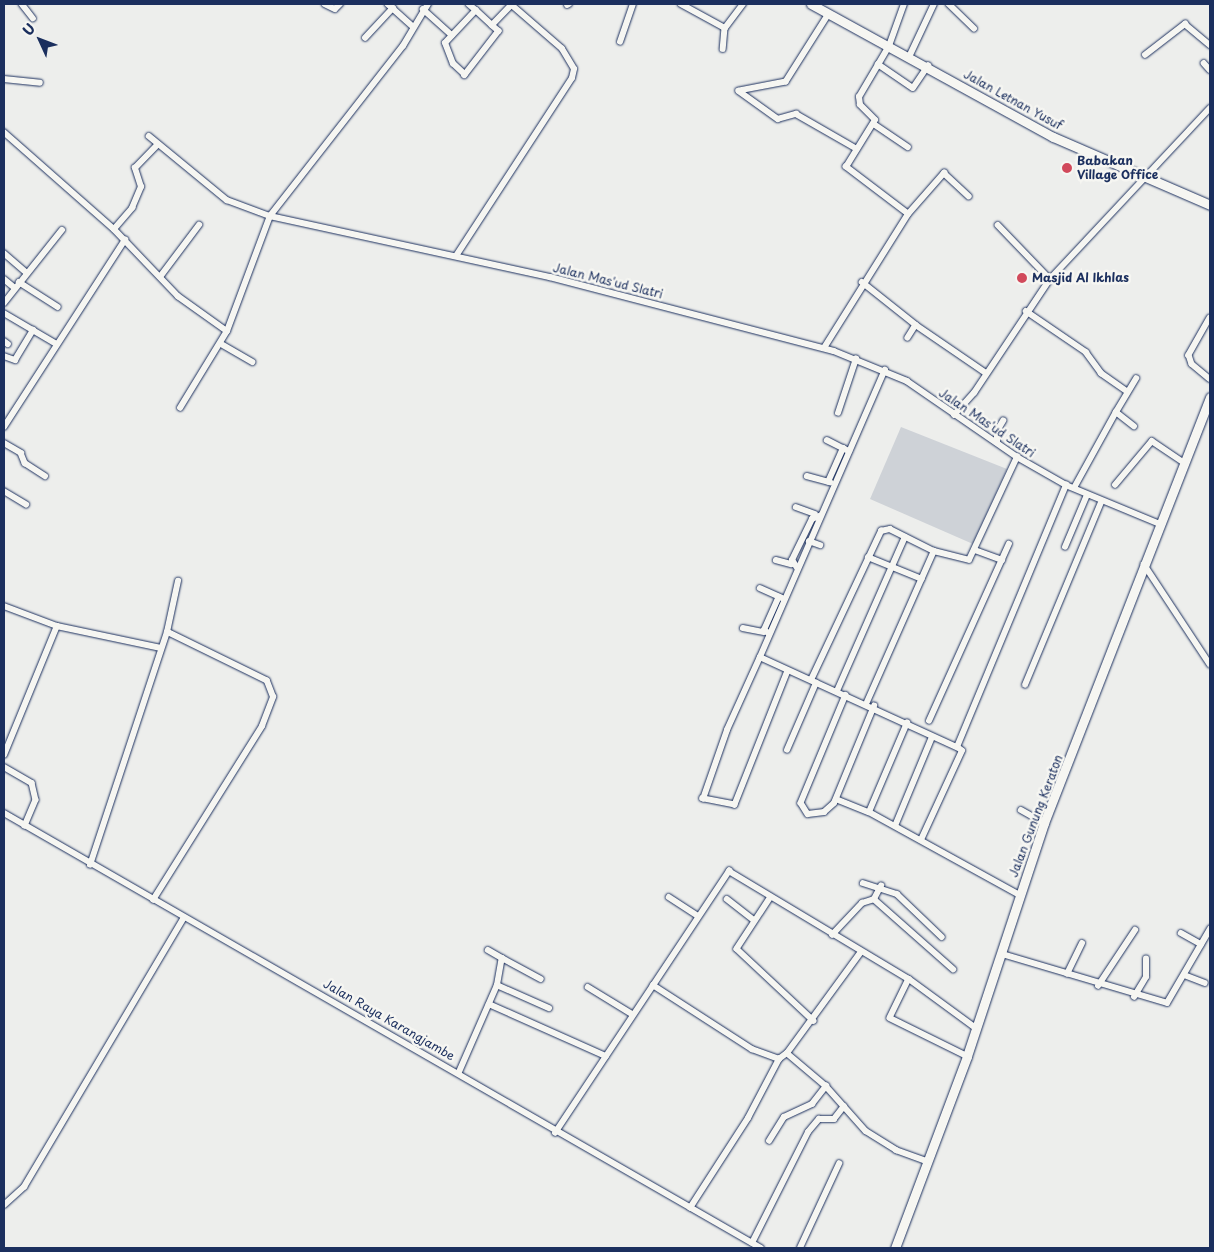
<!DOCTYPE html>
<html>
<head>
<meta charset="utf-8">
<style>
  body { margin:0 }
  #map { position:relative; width:1214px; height:1252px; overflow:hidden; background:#edeeec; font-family:"Playpen Sans",sans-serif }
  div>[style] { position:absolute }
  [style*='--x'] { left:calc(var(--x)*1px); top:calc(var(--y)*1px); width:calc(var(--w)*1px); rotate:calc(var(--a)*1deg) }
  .green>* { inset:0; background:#ced2d7 }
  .roads { filter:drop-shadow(0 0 1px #1b2f5e) drop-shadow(0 0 1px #1b2f5e) }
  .street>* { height:5.5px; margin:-2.75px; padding:0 2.75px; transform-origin:2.75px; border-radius:2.75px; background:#f6f6f2 }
  .secondary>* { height:9px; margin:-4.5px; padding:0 4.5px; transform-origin:4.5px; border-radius:4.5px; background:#f6f6f2 }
  .dots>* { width:14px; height:14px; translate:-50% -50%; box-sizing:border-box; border:2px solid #f6f6f2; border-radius:50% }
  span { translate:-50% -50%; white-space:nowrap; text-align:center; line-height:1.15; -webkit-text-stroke:5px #f6f6f2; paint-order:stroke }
  .street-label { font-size:12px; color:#1b2f5e }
  .poi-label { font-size:12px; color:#1b2f5e; font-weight:700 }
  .left { translate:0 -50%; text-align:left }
  .frame { position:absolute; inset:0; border:5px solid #1b2f5e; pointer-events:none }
  .north { position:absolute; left:15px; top:15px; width:50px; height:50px; -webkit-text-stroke:4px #f6f6f2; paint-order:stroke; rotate:313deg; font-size:14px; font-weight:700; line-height:20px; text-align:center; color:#1b2f5e }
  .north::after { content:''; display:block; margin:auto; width:18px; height:22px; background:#1b2f5e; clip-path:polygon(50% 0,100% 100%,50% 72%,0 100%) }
</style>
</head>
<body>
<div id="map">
  <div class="green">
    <div style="clip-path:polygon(901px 427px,1007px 469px,973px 544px,870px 499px)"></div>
  </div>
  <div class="roads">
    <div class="street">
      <div style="--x:22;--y:4;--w:18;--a:52"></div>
      <div style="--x:325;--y:4;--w:11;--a:27"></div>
      <div style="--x:335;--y:9;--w:7;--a:-45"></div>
      <div style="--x:388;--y:4;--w:31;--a:42"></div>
      <div style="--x:469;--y:4;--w:9;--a:41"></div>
      <div style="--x:476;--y:10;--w:22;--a:43"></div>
      <div style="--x:492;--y:25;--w:9;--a:41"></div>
      <div style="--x:499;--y:31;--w:56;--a:127.7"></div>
      <div style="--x:465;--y:75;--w:16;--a:-137"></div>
      <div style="--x:453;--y:64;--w:22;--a:-111"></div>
      <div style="--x:445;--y:43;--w:45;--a:-46.8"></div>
      <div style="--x:681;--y:4;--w:50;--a:28.6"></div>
      <div style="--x:725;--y:28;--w:21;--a:95"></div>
      <div style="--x:949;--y:4;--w:35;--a:44"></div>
      <div style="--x:567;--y:5;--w:2;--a:-27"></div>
      <div style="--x:423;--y:9;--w:39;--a:42"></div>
      <div style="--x:829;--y:14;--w:80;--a:122.3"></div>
      <div style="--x:786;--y:82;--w:48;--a:169.2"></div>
      <div style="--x:739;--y:91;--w:48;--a:35.7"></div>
      <div style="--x:778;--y:119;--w:19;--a:-16"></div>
      <div style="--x:796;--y:114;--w:70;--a:29.8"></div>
      <div style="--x:492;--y:25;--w:28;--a:-46"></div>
      <div style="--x:725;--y:28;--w:30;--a:-53"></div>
      <div style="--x:365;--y:38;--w:41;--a:-47"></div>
      <div style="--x:620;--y:42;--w:40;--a:-71.1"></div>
      <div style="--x:910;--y:55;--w:56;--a:-64.8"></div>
      <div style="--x:1145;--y:55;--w:51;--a:-37.8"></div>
      <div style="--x:1185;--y:24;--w:33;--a:40"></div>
      <div style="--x:1204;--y:63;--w:9;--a:49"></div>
      <div style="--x:878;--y:64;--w:42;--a:34.4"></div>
      <div style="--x:913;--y:88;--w:27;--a:-56"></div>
      <div style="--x:4;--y:79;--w:36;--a:6"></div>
      <div style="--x:874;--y:124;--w:41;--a:34.1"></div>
      <div style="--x:4;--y:132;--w:147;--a:41.4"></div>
      <div style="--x:114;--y:229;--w:93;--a:46.3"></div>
      <div style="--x:178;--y:296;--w:60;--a:35.5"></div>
      <div style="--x:227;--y:331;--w:123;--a:-69.5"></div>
      <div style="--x:270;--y:216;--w:287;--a:12.3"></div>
      <div style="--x:550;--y:277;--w:293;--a:14.6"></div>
      <div style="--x:834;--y:351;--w:79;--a:22.3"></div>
      <div style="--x:907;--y:381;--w:134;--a:34.6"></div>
      <div style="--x:1017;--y:457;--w:56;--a:29.7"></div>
      <div style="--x:1066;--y:485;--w:102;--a:22.5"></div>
      <div style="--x:149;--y:136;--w:101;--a:39.4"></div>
      <div style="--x:227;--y:200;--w:46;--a:20.4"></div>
      <div style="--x:270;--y:216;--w:216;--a:-52"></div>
      <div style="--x:403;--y:46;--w:49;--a:-59.2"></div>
      <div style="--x:908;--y:214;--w:55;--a:-48.7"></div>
      <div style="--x:944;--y:173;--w:34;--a:43"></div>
      <div style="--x:998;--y:225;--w:75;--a:46.1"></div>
      <div style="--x:114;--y:229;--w:28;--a:-49"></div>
      <div style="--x:132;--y:208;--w:23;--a:-67"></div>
      <div style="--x:141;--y:187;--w:20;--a:-108"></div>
      <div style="--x:135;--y:168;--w:33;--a:-46"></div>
      <div style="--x:4;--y:253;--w:29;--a:41"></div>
      <div style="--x:456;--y:256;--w:212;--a:-56.9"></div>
      <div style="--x:572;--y:78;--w:9;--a:-77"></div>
      <div style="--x:574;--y:69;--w:23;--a:-121"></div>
      <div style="--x:562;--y:49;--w:69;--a:-139.1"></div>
      <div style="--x:160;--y:277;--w:65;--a:-53.1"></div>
      <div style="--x:4;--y:279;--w:14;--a:39"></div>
      <div style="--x:19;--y:282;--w:46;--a:32.7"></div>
      <div style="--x:862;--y:282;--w:69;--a:38.5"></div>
      <div style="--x:916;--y:325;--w:15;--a:122"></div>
      <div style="--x:4;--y:303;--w:93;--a:-51.5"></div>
      <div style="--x:1026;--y:311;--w:73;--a:34.3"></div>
      <div style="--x:1086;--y:352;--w:26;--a:54"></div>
      <div style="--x:1101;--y:373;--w:32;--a:35"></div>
      <div style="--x:4;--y:313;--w:59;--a:30.5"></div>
      <div style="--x:1210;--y:318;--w:43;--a:119.6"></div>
      <div style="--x:1189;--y:355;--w:9;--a:72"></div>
      <div style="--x:1192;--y:364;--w:23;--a:40"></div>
      <div style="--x:916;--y:325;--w:85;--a:34.4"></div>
      <div style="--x:4;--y:341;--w:5;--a:37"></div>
      <div style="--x:223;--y:345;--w:34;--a:30"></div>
      <div style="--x:824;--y:348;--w:158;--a:-57.9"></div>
      <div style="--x:908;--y:214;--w:78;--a:-142.8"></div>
      <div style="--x:846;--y:167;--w:55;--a:-58.3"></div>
      <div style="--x:875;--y:120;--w:21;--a:-135"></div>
      <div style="--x:860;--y:105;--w:8;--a:-97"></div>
      <div style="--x:859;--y:97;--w:59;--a:-59.5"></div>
      <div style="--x:889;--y:46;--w:45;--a:-70.3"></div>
      <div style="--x:4;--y:356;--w:12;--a:20"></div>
      <div style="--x:15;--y:360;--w:35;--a:-59"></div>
      <div style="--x:180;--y:408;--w:90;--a:-58.6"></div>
      <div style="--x:1116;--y:412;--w:39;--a:-59"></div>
      <div style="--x:838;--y:413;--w:57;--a:-71.6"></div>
      <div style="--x:954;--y:415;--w:30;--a:-48"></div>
      <div style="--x:974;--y:393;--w:137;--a:-56.3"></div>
      <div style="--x:1050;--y:279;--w:234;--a:-46.9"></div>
      <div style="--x:4;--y:427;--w:223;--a:-57.1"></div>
      <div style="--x:827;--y:440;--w:18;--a:27"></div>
      <div style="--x:4;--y:443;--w:20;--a:30"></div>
      <div style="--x:21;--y:453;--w:11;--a:68"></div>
      <div style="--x:25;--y:463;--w:24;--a:33"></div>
      <div style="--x:997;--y:443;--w:12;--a:-90"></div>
      <div style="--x:997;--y:431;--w:12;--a:-59"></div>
      <div style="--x:807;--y:476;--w:24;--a:15"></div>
      <div style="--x:828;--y:482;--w:37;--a:-66"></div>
      <div style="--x:843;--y:448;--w:7;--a:27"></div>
      <div style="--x:1115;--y:485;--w:57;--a:-49.9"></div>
      <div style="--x:1152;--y:441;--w:36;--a:34"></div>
      <div style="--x:1074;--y:488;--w:87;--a:-61.1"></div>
      <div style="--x:1116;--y:412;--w:23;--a:38"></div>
      <div style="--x:4;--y:491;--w:26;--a:31"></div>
      <div style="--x:796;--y:507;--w:20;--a:20"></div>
      <div style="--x:809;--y:541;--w:12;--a:20"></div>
      <div style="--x:1065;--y:547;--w:56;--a:-67.1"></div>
      <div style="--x:975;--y:550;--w:29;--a:20"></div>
      <div style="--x:868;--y:557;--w:58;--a:22.2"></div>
      <div style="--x:776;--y:560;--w:16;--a:15"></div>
      <div style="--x:1144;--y:564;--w:120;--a:56.6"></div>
      <div style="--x:797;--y:568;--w:9;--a:-122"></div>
      <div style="--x:792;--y:560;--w:46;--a:-64"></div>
      <div style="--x:812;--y:519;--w:8;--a:-23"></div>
      <div style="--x:760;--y:588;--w:24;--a:24"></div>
      <div style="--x:4;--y:606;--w:57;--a:20.7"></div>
      <div style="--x:57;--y:626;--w:106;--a:11.9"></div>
      <div style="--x:743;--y:628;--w:21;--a:11"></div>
      <div style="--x:769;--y:634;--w:6;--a:-141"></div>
      <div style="--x:764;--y:630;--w:36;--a:-66"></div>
      <div style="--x:760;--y:657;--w:313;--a:-66.5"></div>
      <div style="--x:788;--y:671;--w:144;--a:111.6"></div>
      <div style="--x:735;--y:805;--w:33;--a:-169"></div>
      <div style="--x:703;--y:799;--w:73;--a:-70.8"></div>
      <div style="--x:727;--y:730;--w:80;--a:-65.7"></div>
      <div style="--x:760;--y:657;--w:217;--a:24.6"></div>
      <div style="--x:957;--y:747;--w:284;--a:-67.4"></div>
      <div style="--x:811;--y:680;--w:165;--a:-64.8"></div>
      <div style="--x:881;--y:531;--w:9;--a:-13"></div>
      <div style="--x:890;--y:529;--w:49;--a:26.6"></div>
      <div style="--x:934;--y:551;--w:36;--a:14"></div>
      <div style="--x:969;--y:560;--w:114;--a:-65"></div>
      <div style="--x:1025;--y:685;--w:198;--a:-67.4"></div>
      <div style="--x:837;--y:691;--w:168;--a:-66.2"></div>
      <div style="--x:846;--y:695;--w:117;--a:112.6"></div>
      <div style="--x:801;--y:803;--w:13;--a:58"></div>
      <div style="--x:808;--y:814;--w:16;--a:-7"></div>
      <div style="--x:824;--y:812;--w:13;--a:-42"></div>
      <div style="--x:834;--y:803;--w:105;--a:-67.6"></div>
      <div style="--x:867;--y:702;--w:165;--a:-66.1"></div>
      <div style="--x:929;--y:721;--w:194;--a:-65.7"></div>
      <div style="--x:787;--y:750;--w:73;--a:-66.6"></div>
      <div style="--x:4;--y:755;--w:139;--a:-67.7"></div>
      <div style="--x:4;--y:767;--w:32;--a:30"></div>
      <div style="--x:32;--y:783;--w:17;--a:77"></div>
      <div style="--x:36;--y:800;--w:28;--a:113"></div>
      <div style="--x:836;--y:799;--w:35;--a:22"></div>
      <div style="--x:869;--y:812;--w:172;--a:28.8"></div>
      <div style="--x:1021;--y:810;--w:26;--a:29"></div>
      <div style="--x:869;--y:812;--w:97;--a:-66.9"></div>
      <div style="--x:4;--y:813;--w:873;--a:29.88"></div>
      <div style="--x:895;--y:826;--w:96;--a:-67.4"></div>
      <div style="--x:921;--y:840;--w:98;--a:-65.3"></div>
      <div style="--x:962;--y:751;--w:6;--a:-141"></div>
      <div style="--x:90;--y:865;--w:245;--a:-71.7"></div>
      <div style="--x:167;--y:632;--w:52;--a:-77.8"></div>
      <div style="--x:863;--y:883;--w:36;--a:18"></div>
      <div style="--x:897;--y:894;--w:62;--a:43.7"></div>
      <div style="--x:669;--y:897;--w:33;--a:33"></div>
      <div style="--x:771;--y:897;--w:62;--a:123.2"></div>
      <div style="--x:737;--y:949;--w:105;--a:43.1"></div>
      <div style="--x:727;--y:899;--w:34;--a:38"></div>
      <div style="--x:874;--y:899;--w:15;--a:-62"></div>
      <div style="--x:153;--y:900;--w:205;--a:-57.9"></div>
      <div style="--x:262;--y:726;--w:31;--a:-69"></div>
      <div style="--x:273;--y:697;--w:17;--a:-111"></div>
      <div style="--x:267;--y:681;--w:111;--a:-153.9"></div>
      <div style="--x:1181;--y:933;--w:23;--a:29"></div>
      <div style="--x:832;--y:935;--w:44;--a:-46.8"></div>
      <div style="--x:862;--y:903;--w:13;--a:-18"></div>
      <div style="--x:874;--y:899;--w:106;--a:41.5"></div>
      <div style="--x:488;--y:950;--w:16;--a:30"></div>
      <div style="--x:1002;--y:954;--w:172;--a:16.5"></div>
      <div style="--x:1167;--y:1003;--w:86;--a:-59.8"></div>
      <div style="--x:1067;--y:974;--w:34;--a:-64"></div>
      <div style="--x:1187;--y:976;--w:19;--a:21"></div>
      <div style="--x:909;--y:979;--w:43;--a:116"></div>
      <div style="--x:890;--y:1018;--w:86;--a:26.3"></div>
      <div style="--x:497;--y:985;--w:27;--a:-80"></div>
      <div style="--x:502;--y:958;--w:44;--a:28.3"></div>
      <div style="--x:653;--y:985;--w:118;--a:32.9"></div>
      <div style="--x:752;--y:1049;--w:29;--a:20"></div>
      <div style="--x:779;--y:1059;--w:10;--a:-37"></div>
      <div style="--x:787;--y:1053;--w:51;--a:40.2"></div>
      <div style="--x:826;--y:1086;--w:60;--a:48.4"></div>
      <div style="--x:866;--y:1131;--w:36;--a:32"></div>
      <div style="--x:896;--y:1150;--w:33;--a:20"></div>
      <div style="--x:1098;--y:986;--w:67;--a:-56.5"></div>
      <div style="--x:588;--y:987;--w:52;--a:31.5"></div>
      <div style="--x:1134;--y:997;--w:23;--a:-59"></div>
      <div style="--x:1146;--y:977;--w:18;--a:-90"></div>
      <div style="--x:489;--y:1004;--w:128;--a:24"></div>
      <div style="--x:787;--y:1053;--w:125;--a:-53.8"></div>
      <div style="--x:459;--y:1072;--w:95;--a:-66.4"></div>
      <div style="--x:497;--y:985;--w:57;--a:23.9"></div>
      <div style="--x:555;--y:1133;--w:315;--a:-56.4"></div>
      <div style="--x:729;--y:871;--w:210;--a:31"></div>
      <div style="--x:909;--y:979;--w:83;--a:36.2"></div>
      <div style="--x:769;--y:1141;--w:28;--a:-58"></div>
      <div style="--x:784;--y:1117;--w:31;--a:-25"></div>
      <div style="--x:812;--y:1104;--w:23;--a:-52"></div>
      <div style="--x:4;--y:1205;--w:27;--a:-42"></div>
      <div style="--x:24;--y:1187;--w:313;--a:-59.3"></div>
      <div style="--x:690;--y:1208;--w:107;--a:-57.2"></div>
      <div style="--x:748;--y:1118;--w:67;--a:-62.3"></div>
      <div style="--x:752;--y:1243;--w:124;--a:-63.2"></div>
      <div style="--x:808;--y:1132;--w:17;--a:-50"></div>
      <div style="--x:819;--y:1119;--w:15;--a:0"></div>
      <div style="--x:834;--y:1119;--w:16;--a:-52"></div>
      <div style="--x:800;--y:1248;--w:93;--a:-65.1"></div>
    </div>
    <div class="secondary">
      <div style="--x:811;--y:4;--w:276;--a:28.8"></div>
      <div style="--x:1053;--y:137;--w:171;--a:23.4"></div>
      <div style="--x:895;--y:1248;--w:205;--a:-69.4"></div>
      <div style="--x:967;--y:1056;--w:245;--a:-71.7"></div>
      <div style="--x:1044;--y:823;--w:457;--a:-68.7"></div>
    </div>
  </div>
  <div class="dots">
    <div style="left:1067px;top:168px;background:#d1495b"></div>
    <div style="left:1022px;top:278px;background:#d1495b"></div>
  </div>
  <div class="street-label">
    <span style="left:1013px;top:100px;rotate:29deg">Jalan Letnan Yusuf</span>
    <span style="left:608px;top:281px;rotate:14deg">Jalan Mas'ud Slatri</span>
    <span style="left:987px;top:423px;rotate:34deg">Jalan Mas'ud Slatri</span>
    <span style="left:1036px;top:816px;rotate:-69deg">Jalan Gunung Keraton</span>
    <span style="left:389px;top:1020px;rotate:30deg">Jalan Raya Karangjambe</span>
  </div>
  <div class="poi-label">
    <span class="left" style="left:1077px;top:168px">Babakan<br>Village Office</span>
    <span class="left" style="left:1032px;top:278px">Masjid Al Ikhlas</span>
  </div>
  <div class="frame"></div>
  <div class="north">U</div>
</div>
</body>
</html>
